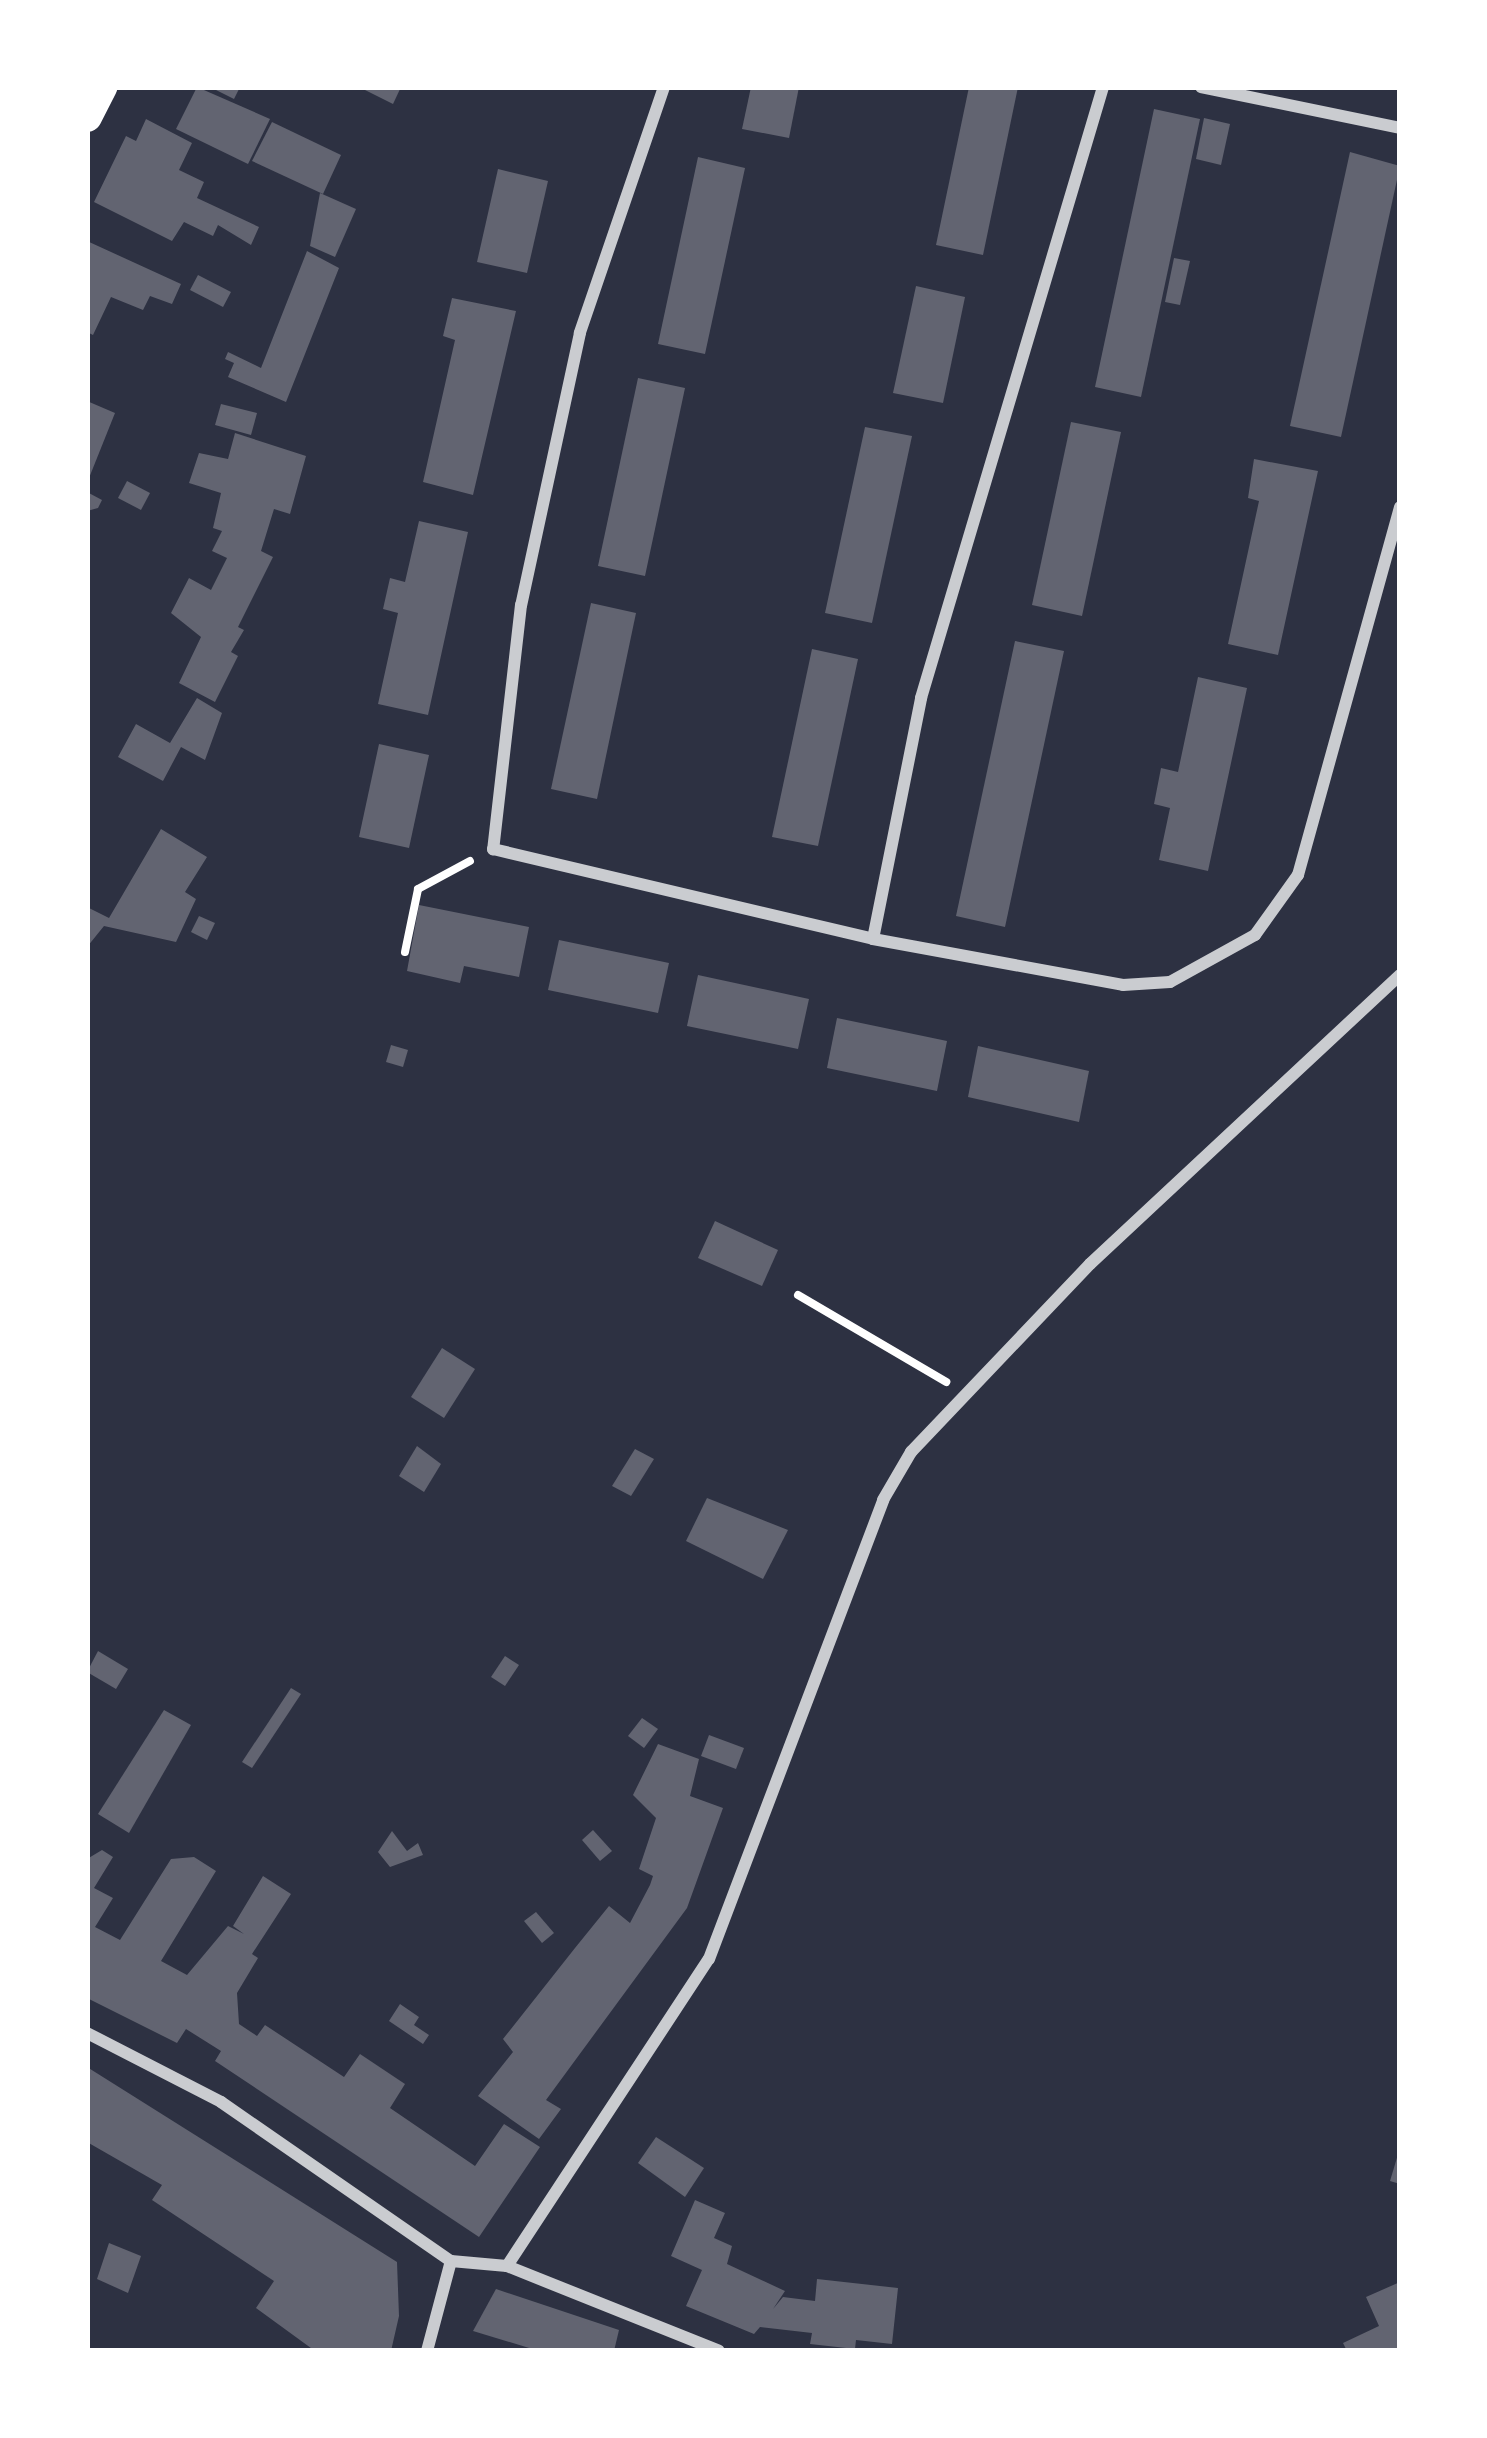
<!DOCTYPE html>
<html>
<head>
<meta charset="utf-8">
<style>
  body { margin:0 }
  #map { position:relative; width:1487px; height:2438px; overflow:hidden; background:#2d3142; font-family:"PT Sans Narrow",sans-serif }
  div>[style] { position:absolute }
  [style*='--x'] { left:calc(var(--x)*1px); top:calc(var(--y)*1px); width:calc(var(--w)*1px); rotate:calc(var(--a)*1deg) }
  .building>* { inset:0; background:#626471 }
  .path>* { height:8px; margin:-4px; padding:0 4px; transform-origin:4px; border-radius:4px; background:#fff }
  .minor>* { height:12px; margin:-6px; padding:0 6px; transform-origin:6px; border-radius:6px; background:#caccd0 }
  .primary>* { height:30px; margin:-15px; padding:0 15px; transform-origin:15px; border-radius:15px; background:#fff }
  span { translate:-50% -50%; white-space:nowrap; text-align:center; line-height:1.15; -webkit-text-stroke:9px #fff; paint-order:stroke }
  .frame { position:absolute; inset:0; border:90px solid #fff; pointer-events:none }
</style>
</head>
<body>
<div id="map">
  <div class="building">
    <div style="clip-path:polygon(197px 87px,270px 119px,248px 164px,176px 129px)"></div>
    <div style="clip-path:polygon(210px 87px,240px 87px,234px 99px)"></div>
    <div style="clip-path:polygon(359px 87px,401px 87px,393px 104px)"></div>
    <div style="clip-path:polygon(751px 87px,799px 87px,789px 138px,742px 129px)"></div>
    <div style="clip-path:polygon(969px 87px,1018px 87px,983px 255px,936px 245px)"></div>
    <div style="clip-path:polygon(1154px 109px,1200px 119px,1141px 397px,1095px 387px)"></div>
    <div style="clip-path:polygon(1204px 118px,1230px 124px,1221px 165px,1196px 159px)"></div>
    <div style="clip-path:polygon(146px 119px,192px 143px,179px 170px,204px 182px,197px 198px,259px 227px,251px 245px,218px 225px,213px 236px,184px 222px,172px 241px,94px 202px,126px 136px,136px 141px)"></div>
    <div style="clip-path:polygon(272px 122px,341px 155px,323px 194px,252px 161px)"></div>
    <div style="clip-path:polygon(1350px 152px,1400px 166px,1341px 437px,1290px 426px)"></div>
    <div style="clip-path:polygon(698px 157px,745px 168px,705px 354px,658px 344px)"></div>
    <div style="clip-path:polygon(498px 169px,548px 181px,527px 273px,477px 262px)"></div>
    <div style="clip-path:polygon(320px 193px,356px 209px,335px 257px,310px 246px)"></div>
    <div style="clip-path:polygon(87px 241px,181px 284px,172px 304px,150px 296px,143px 310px,111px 297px,93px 335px,87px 332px)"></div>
    <div style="clip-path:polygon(307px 251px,339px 268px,286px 402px,228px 377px,234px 363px,225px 359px,228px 352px,261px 368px)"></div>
    <div style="clip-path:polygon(1174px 258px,1190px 261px,1180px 305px,1165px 302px)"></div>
    <div style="clip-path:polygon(198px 275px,231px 292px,223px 307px,190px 290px)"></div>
    <div style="clip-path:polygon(916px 286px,965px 297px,943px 403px,893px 393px)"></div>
    <div style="clip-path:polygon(452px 298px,516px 311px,473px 495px,423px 482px,455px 340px,443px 336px)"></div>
    <div style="clip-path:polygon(638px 378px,685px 388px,645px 576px,598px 566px)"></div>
    <div style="clip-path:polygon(87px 401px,115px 413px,87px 483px)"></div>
    <div style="clip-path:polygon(221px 404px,257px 413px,251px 435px,215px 425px)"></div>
    <div style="clip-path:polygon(1071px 422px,1121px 432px,1082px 616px,1032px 605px)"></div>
    <div style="clip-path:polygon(865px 427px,912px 436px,872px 623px,825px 613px)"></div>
    <div style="clip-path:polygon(235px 433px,306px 456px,290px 514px,274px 509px,261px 551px,273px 557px,238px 627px,244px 630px,231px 652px,238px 656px,215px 702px,179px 683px,201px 637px,171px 613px,189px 578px,211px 590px,227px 558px,212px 551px,222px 531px,213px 528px,221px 493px,189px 483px,199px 453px,228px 459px)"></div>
    <div style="clip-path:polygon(1254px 459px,1318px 471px,1278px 655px,1228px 644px,1259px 501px,1248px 498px)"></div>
    <div style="clip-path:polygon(127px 481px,150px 493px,141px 510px,118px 498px)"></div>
    <div style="clip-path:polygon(87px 492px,102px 500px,98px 508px,87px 511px)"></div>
    <div style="clip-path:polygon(419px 521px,468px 532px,428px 715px,378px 704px,398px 613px,383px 609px,390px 578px,405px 582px)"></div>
    <div style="clip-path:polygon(591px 603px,636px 613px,597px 799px,551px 789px)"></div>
    <div style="clip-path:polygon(1015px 641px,1064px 651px,1005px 927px,956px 916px)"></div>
    <div style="clip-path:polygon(812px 649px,858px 659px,818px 846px,772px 837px)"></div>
    <div style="clip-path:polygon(1198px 677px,1247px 688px,1208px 871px,1159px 860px,1170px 808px,1154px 804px,1161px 768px,1178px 772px)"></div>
    <div style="clip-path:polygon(197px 698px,222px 713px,205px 760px,181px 747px,163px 781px,118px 757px,136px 724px,170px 743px)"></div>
    <div style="clip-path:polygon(379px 744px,429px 755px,409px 848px,359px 837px)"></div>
    <div style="clip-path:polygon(161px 829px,207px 857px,185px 892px,196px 899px,176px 942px,104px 926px,87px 947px,87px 907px,109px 918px)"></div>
    <div style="clip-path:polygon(419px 905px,529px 927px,519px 977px,464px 966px,460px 983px,407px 971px)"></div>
    <div style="clip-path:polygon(199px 916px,215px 923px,207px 940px,191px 932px)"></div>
    <div style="clip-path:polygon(559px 940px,669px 963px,658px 1013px,548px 990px)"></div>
    <div style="clip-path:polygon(698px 975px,809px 999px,798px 1049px,687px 1026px)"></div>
    <div style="clip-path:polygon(837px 1018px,947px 1041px,937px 1091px,827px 1068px)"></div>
    <div style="clip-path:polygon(391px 1045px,408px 1050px,403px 1067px,386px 1062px)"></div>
    <div style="clip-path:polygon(978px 1046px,1089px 1071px,1079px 1122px,968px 1097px)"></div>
    <div style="clip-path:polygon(715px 1221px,778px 1250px,762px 1286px,698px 1258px)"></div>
    <div style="clip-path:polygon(442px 1348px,475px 1369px,444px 1418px,411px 1397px)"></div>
    <div style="clip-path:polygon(417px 1446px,441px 1464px,424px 1492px,399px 1476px)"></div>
    <div style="clip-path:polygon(635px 1449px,654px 1459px,631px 1496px,612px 1486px)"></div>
    <div style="clip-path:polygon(707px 1498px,788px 1530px,763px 1579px,686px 1541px)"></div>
    <div style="clip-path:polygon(98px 1651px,128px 1669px,116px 1689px,87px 1672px)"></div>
    <div style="clip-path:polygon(505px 1656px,519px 1665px,505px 1686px,491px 1677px)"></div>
    <div style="clip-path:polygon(291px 1688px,301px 1694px,252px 1768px,242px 1762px)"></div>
    <div style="clip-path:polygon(164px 1710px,191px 1725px,129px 1833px,98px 1814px)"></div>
    <div style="clip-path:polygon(642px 1718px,658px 1729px,644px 1748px,628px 1736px)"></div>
    <div style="clip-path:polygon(709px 1735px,744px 1748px,736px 1769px,701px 1756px)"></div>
    <div style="clip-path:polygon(658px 1744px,699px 1759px,690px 1796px,723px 1808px,687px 1908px,546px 2100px,561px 2109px,539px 2139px,478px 2096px,513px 2052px,503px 2039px,575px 1948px,609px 1906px,630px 1923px,650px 1885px,653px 1876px,639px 1869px,656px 1818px,633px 1795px)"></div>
    <div style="clip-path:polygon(593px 1830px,612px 1851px,600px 1861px,582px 1840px)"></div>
    <div style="clip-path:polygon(392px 1831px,407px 1851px,418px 1843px,423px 1855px,390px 1867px,378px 1852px)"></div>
    <div style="clip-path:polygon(102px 1850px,113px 1857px,94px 1888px,113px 1898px,95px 1927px,120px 1940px,171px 1859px,194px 1857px,216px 1871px,161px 1961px,187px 1975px,228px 1926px,244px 1934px,233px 1926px,263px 1876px,291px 1894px,252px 1954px,258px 1958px,237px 1993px,239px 2024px,257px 2036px,265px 2025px,344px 2077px,360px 2054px,405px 2084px,390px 2108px,475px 2166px,504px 2124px,540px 2147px,479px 2237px,215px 2061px,221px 2051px,186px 2029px,177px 2043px,87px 1998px,87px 1859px)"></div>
    <div style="clip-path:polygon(536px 1912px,554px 1933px,542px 1943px,524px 1921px)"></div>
    <div style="clip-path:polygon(400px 2004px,419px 2017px,414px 2025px,429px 2035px,423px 2044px,389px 2021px)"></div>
    <div style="clip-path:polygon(87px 2067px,397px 2262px,399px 2316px,391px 2351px,315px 2351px,256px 2308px,274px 2281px,152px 2200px,162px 2185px,87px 2142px)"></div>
    <div style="clip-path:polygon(656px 2137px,704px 2168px,685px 2197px,638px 2163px)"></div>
    <div style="clip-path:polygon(1399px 2151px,1400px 2151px,1400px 2184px,1390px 2181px)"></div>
    <div style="clip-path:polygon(695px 2200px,725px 2213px,714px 2238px,732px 2246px,727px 2264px,785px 2291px,773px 2309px,783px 2297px,815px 2301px,817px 2279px,898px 2288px,892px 2344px,856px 2340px,855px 2349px,810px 2344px,812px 2333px,760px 2327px,754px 2334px,686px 2306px,702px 2270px,671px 2256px)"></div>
    <div style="clip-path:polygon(109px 2243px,141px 2256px,128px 2293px,97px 2279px)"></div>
    <div style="clip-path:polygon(1400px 2282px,1400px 2351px,1347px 2351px,1343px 2343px,1379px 2326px,1366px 2297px)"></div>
    <div style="clip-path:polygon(496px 2289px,619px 2330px,614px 2351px,539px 2351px,473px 2331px)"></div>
  </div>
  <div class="path">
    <div style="--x:405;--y:952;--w:64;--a:-78.3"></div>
    <div style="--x:418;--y:889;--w:59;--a:-28.3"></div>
    <div style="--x:798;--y:1295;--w:172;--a:30.4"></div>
  </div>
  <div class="minor">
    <div style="--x:664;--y:87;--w:260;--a:108.9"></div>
    <div style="--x:580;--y:333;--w:278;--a:102.2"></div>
    <div style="--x:521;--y:605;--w:246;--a:96.5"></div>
    <div style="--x:493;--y:849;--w:391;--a:13.3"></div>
    <div style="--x:873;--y:939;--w:254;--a:10.4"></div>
    <div style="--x:1123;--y:985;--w:47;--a:-3.7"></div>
    <div style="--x:1170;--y:982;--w:97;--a:-28.9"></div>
    <div style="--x:1255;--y:935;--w:74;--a:-54.4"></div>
    <div style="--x:1298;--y:875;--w:382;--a:-74.5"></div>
    <div style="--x:1201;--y:87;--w:203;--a:11.6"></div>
    <div style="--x:873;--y:939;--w:246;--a:-78.7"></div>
    <div style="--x:921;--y:698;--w:638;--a:-73.41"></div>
    <div style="--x:87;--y:2033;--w:151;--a:27.2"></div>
    <div style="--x:221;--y:2102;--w:280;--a:34.7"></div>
    <div style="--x:451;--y:2261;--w:56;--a:5.1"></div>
    <div style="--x:507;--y:2266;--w:228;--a:21.8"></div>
    <div style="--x:507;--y:2266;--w:367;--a:-56.7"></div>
    <div style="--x:709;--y:1959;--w:491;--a:-69.2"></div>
    <div style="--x:883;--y:1500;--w:56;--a:-59.7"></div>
    <div style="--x:911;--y:1452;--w:260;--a:-46.4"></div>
    <div style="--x:1090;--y:1264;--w:424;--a:-43"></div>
    <div style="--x:427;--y:2351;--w:93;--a:-75.1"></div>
  </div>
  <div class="primary">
    <div style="--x:87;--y:117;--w:34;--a:-63"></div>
  </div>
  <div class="frame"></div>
</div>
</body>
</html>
